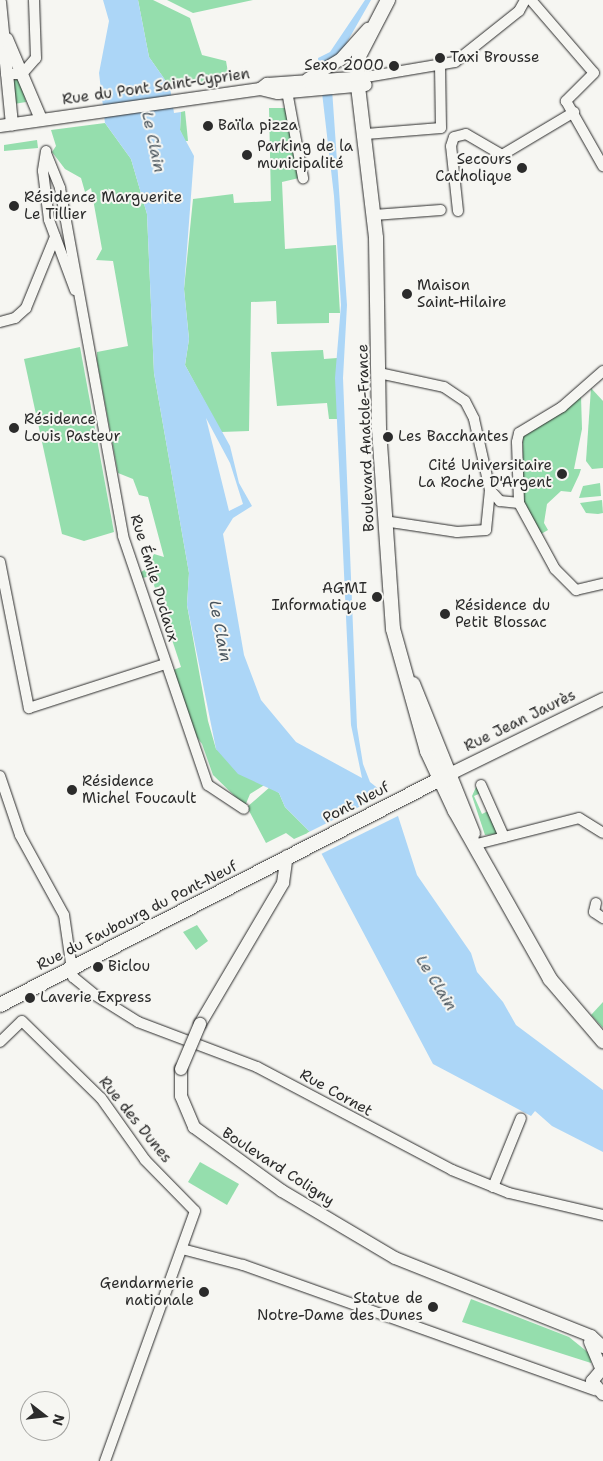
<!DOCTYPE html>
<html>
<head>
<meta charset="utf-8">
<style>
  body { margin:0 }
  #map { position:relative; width:603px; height:1461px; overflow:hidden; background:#f6f6f2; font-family:"Shantell Sans",sans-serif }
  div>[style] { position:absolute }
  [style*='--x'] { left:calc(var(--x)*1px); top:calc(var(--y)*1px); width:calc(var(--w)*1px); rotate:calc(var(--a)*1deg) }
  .green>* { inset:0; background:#95dead }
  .water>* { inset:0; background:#acd6f7 }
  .pier>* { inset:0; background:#f6f6f2 }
  .roads { filter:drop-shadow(0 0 1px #2b2b2b) drop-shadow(0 0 1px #2b2b2b) }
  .minor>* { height:10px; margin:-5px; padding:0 5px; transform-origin:5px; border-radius:5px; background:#f6f6f2 }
  .tertiary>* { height:12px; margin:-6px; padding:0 6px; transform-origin:6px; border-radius:6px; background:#f6f6f2 }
  .secondary>* { height:14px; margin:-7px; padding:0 7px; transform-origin:7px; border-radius:7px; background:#f6f6f2 }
  .bridges { filter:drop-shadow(0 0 1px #2b2b2b) drop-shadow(0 0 1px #2b2b2b) }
  .tertiary-bridge>* { height:12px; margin:-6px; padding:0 6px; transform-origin:6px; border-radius:6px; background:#f6f6f2 }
  .dots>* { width:14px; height:14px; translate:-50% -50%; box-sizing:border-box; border:2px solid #f6f6f2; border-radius:50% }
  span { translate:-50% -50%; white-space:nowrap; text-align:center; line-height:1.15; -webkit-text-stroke:4px #f6f6f2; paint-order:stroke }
  .poi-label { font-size:15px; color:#2b2b2b }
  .left { translate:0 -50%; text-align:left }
  .right { translate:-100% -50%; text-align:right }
  .street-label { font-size:15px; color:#2b2b2b }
  .water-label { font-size:16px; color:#4b565e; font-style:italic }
  .north { position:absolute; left:20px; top:1391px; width:50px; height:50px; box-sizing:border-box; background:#f6f6f2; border:1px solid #a5a5a2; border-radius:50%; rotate:106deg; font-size:14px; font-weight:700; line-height:20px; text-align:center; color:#2b2b2b }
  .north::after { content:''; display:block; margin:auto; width:18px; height:22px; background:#2b2b2b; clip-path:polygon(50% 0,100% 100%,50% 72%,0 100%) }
</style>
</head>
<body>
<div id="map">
  <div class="green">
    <div style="clip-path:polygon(138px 0,153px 0,190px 18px,202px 55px,226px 61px,229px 78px,170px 87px,149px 57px)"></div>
    <div style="clip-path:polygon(167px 0,253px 0,193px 13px)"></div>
    <div style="clip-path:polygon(20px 79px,26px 102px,14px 104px,13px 80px)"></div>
    <div style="clip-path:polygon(269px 108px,285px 108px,299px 178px,282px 182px,285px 249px,336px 245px,340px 313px,329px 313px,329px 323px,277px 324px,276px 301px,251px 302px,249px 431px,221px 432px,185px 365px,189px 339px,184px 289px,193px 199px,233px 194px,234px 203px,271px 201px)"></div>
    <div style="clip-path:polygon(185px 111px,188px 141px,185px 141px,180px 130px,181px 112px)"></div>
    <div style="clip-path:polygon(105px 123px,131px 159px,147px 214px,154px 373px,189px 573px,187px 605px,208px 721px,216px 749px,266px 784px,250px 794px,245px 806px,213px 775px,202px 744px,185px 721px,168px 672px,181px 667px,151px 576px,138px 579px,136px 575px,146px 569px,154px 554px,164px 557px,148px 497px,139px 495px,133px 479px,118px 473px,97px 360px,97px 352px,128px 346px,113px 261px,96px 260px,102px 249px,91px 188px,85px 192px,81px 178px,65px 169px,52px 152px,56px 146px,51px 130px)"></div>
    <div style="clip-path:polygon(37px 140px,38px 148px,4px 151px,4px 145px)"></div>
    <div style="clip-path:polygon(80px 347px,114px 532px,84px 541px,62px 534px,24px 359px)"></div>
    <div style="clip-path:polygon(323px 350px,324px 359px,337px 358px,338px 419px,329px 419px,327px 403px,277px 406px,271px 352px)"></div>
    <div style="clip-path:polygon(591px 388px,603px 401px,603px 468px,592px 469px,586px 461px)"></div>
    <div style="clip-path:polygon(581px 396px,582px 429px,574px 469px,581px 469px,579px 475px,571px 492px,561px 491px,547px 504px,544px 523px,548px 530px,541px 534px,523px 502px,523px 435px)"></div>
    <div style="clip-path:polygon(600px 483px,601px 496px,579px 498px,583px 486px)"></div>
    <div style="clip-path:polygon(602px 500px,603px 513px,598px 514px,586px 513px,580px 503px)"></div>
    <div style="clip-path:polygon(477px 785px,481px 793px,474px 796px,482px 814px,490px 810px,497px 834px,485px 835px,472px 796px)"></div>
    <div style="clip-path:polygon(270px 787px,279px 793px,285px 807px,310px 832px,294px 839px,286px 833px,266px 843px,247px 807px)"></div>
    <div style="clip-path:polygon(197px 925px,208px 941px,196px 950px,183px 932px)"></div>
    <div style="clip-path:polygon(603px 1002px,603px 1028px,591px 1015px)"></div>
    <div style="clip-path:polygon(200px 1162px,239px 1184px,227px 1205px,188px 1182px)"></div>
    <div style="clip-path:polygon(471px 1299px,569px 1337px,590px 1354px,591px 1363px,462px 1322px)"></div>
  </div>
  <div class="water">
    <div style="clip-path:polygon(evenodd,103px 0,138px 0,149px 57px,170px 87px,174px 113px,181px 112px,180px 130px,194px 156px,184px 289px,189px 339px,185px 365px,230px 446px,239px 483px,252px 506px,233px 518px,223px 534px,244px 655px,261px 700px,296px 742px,362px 778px,351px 725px,335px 378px,341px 305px,334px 196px,318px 58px,330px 52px,365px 0,371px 0,342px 51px,330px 60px,347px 305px,343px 378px,357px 727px,363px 764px,370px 782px,385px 794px,398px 816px,417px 875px,471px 953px,477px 972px,503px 1002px,516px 1025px,603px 1090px,603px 1152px,552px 1126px,535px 1111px,531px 1116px,433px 1064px,310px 832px,285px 807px,279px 793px,238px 774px,216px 749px,187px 605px,189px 573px,154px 373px,147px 214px,131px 159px,105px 123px,99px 73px,109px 21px,103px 0,206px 418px,230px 463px,243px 504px,229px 511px,206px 418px)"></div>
  </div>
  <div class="pier">
    <div style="clip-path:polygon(387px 793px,400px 815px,317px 856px,307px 833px)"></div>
  </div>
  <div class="roads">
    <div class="minor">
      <div style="--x:531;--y:0;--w:96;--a:49.2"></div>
      <div style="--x:594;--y:73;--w:40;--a:135"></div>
      <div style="--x:566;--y:101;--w:75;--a:60.4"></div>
      <div style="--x:6;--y:74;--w:16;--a:0"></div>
      <div style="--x:22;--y:74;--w:21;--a:-49"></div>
      <div style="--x:36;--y:58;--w:58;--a:-92"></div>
      <div style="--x:366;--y:77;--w:90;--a:-9.6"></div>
      <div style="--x:455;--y:62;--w:82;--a:-38.6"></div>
      <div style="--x:519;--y:11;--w:13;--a:-61"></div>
      <div style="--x:286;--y:86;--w:94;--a:79.5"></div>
      <div style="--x:366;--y:134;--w:75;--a:-4.6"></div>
      <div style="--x:441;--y:128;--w:62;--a:-90.9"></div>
      <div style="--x:46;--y:151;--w:20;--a:99"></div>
      <div style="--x:43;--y:171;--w:49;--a:83"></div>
      <div style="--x:49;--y:220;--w:75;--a:69.6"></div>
      <div style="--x:46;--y:153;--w:38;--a:68"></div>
      <div style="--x:60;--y:188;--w:354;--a:79.7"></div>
      <div style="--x:123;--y:536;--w:263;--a:71.2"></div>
      <div style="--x:208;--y:785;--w:43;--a:33.7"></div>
      <div style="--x:458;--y:211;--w:65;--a:-96.1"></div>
      <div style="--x:451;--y:146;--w:9;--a:-72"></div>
      <div style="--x:454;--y:137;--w:12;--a:-14"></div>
      <div style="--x:466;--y:134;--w:42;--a:30.3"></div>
      <div style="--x:502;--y:155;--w:84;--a:-30.8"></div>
      <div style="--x:374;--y:215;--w:67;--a:-4.3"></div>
      <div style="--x:0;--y:322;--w:16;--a:-15"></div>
      <div style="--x:15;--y:318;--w:15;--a:-42"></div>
      <div style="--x:26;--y:308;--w:77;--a:-67.8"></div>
      <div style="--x:603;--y:371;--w:55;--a:138.7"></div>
      <div style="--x:562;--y:407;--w:50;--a:148.8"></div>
      <div style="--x:519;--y:433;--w:9;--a:103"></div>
      <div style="--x:517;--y:442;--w:61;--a:88.1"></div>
      <div style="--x:519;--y:503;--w:75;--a:61.4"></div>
      <div style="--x:555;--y:569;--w:30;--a:45"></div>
      <div style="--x:576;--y:590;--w:28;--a:-13"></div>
      <div style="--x:379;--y:373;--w:66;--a:12.2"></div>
      <div style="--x:444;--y:387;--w:25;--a:34"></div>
      <div style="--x:465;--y:401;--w:20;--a:63"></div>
      <div style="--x:474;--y:419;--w:73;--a:77.3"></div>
      <div style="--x:490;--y:490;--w:15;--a:48"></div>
      <div style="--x:500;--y:501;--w:19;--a:6"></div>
      <div style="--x:384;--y:521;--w:74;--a:8.6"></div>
      <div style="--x:457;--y:532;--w:29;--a:-4"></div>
      <div style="--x:486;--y:530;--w:40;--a:-84.3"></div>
      <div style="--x:0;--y:562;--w:149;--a:78.8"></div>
      <div style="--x:29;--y:708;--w:143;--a:-17.9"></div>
      <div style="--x:0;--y:776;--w:62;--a:71.3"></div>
      <div style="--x:20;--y:835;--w:91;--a:61.2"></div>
      <div style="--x:64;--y:915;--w:63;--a:81.7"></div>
      <div style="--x:73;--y:977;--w:28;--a:39"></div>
      <div style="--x:95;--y:995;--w:51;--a:32.1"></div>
      <div style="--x:138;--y:1022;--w:127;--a:20.7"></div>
      <div style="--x:257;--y:1067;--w:221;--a:27.8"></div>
      <div style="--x:452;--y:1170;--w:61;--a:22"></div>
      <div style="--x:509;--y:1193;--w:97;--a:13.2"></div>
      <div style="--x:481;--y:785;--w:57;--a:66.1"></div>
      <div style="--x:477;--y:844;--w:105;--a:-14.3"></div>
      <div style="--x:579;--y:818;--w:28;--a:32"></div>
      <div style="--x:596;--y:903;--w:9;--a:103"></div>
      <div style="--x:594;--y:912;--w:11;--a:34"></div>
      <div style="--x:0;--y:1042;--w:30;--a:-44"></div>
      <div style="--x:22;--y:1021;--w:110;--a:44.3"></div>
      <div style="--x:101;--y:1098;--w:76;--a:54.6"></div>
      <div style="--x:145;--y:1160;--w:71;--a:45.6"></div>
      <div style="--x:195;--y:1211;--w:266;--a:109.8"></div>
      <div style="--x:493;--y:1187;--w:74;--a:-67.9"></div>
      <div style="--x:182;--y:1249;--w:63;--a:14.7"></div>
      <div style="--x:243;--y:1265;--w:374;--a:19.6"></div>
    </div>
    <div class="tertiary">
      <div style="--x:0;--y:2;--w:123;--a:84.4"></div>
      <div style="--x:7;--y:39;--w:87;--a:67"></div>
      <div style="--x:308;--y:79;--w:37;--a:-31"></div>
      <div style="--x:340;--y:60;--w:42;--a:-47.9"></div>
      <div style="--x:260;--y:89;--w:18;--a:13"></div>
      <div style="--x:278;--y:93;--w:88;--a:-5.2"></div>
      <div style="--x:0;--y:126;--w:263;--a:-8.1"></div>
      <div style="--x:260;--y:89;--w:9;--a:-36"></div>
      <div style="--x:267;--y:84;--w:99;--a:-4"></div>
      <div style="--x:452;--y:773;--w:168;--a:-26.1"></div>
      <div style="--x:200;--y:1024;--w:164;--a:-59.5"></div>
      <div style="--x:283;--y:883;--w:27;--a:-82"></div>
      <div style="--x:181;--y:1069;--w:27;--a:90"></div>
      <div style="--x:181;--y:1096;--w:34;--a:67"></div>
      <div style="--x:194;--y:1127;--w:109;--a:36"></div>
      <div style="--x:282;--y:1191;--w:131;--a:30.7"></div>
      <div style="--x:395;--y:1258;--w:211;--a:21.7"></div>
      <div style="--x:591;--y:1336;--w:16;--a:43"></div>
      <div style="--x:590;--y:1342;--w:28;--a:67"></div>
      <div style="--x:603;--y:1368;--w:17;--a:130"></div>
      <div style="--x:592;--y:1381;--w:17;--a:50"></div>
    </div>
    <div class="secondary">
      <div style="--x:388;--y:0;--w:63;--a:117.4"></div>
      <div style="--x:359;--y:56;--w:22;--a:95"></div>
      <div style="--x:357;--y:78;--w:161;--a:83.2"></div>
      <div style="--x:376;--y:238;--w:191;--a:89.1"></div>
      <div style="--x:379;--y:429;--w:200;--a:86"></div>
      <div style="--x:393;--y:629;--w:127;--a:74.4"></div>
      <div style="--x:427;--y:751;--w:66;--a:65"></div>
      <div style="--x:455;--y:811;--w:193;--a:60.5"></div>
      <div style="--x:550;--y:979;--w:82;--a:49.5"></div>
      <div style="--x:413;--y:684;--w:161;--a:68.1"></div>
      <div style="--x:0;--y:1005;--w:508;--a:-27.17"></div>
    </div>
  </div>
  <div class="bridges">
    <div class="tertiary-bridge">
      <div style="--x:181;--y:1069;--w:49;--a:-67.1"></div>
    </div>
  </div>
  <div class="dots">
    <div style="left:440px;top:58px;background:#2b2b2b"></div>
    <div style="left:394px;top:66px;background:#2b2b2b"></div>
    <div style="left:208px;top:126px;background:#2b2b2b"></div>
    <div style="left:247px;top:155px;background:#2b2b2b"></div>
    <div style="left:522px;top:168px;background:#2b2b2b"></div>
    <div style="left:14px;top:206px;background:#2b2b2b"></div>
    <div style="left:407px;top:294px;background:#2b2b2b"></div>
    <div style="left:14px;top:428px;background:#2b2b2b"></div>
    <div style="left:388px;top:437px;background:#2b2b2b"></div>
    <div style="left:562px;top:474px;background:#2b2b2b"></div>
    <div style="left:377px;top:597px;background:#2b2b2b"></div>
    <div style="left:445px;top:614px;background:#2b2b2b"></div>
    <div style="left:72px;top:790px;background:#2b2b2b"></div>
    <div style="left:98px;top:967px;background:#2b2b2b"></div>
    <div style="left:30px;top:998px;background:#2b2b2b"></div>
    <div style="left:204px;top:1292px;background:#2b2b2b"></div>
    <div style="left:433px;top:1307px;background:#2b2b2b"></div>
  </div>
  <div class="poi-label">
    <span class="left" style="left:450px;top:58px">Taxi Brousse</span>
    <span class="right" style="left:384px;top:66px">Sexo 2000</span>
    <span class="left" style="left:218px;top:126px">Baïla pizza</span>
    <span class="left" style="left:257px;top:155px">Parking de la<br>municipalité</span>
    <span class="right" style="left:512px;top:168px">Secours<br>Catholique</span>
    <span class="left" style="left:24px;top:206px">Résidence Marguerite<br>Le Tillier</span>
    <span class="left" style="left:417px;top:294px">Maison<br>Saint-Hilaire</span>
    <span class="left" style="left:24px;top:428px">Résidence<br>Louis Pasteur</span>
    <span class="left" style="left:398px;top:437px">Les Bacchantes</span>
    <span class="right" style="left:552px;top:474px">Cité Universitaire<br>La Roche D'Argent</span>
    <span class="right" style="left:367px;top:597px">AGMI<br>Informatique</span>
    <span class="left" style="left:455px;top:614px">Résidence du<br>Petit Blossac</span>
    <span class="left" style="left:82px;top:790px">Résidence<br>Michel Foucault</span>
    <span class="left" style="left:108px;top:967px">Biclou</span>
    <span class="left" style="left:40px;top:998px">Laverie Express</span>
    <span class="right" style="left:194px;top:1292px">Gendarmerie<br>nationale</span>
    <span class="right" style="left:423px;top:1307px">Statue de<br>Notre-Dame des Dunes</span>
  </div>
  <div class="street-label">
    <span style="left:156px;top:87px;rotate:-8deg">Rue du Pont Saint-Cyprien</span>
    <span style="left:366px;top:438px;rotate:-92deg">Boulevard Anatole-France</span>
    <span style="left:154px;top:578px;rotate:73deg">Rue Émile Duclaux</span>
    <span style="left:520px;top:721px;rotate:-26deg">Rue Jean Jaurès</span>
    <span style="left:356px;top:803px;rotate:-27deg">Pont Neuf</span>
    <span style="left:137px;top:916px;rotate:-27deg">Rue du Faubourg du Pont-Neuf</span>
    <span style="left:336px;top:1093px;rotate:29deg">Rue Cornet</span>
    <span style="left:135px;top:1120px;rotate:51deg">Rue des Dunes</span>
    <span style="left:278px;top:1167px;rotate:33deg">Boulevard Coligny</span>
  </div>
  <div class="water-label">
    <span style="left:153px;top:142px;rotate:78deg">Le Clain</span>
    <span style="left:220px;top:631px;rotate:79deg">Le Clain</span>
    <span style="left:436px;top:983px;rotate:58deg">Le Clain</span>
  </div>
  <div class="north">N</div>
</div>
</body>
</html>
